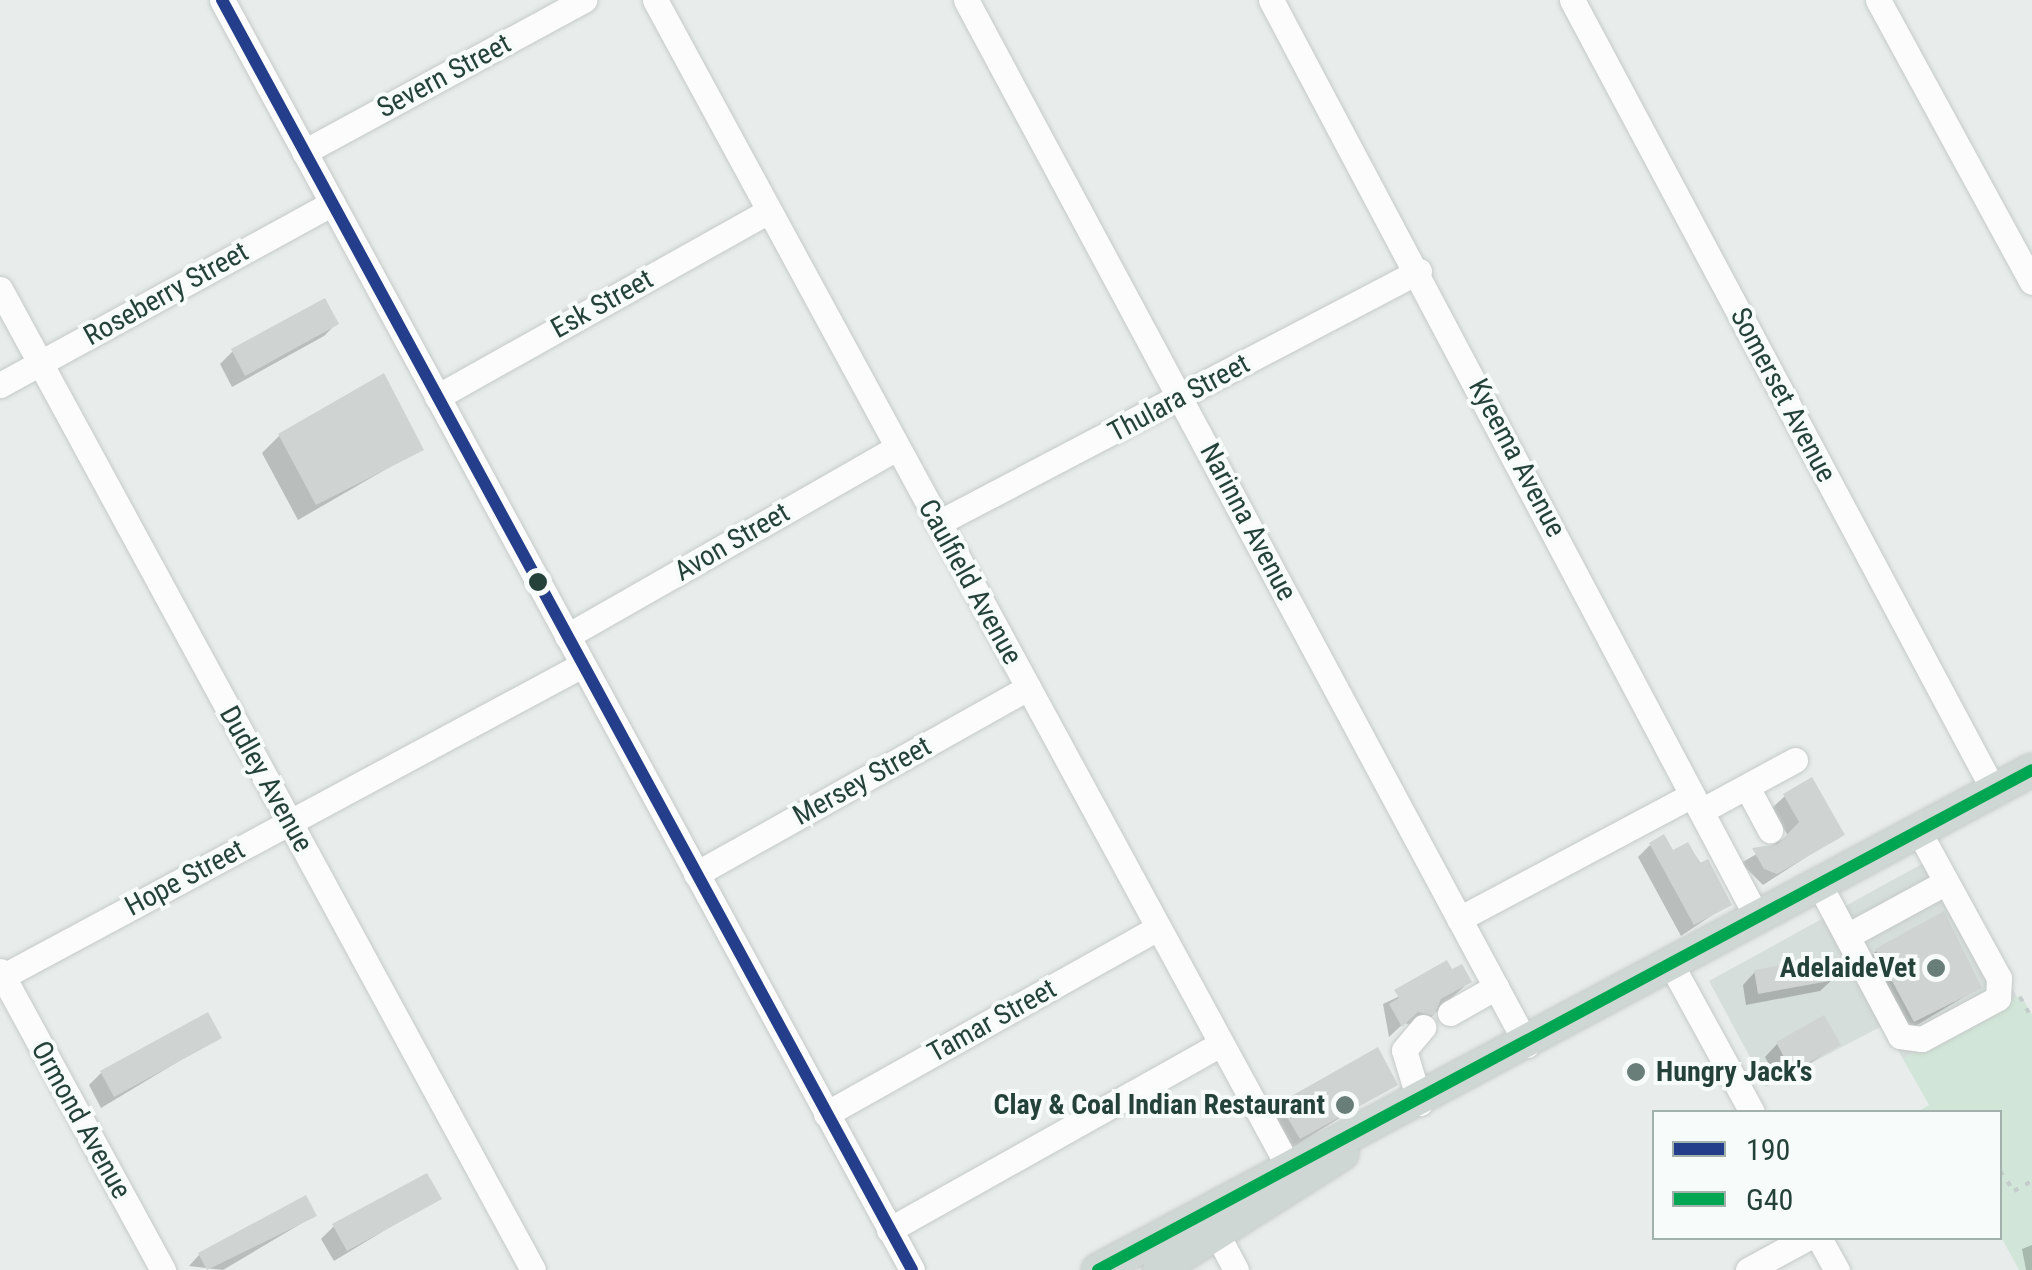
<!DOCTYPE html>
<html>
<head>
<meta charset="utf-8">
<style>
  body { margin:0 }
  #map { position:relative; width:2032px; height:1270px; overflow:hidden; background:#e8edeb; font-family:"Roboto Condensed",sans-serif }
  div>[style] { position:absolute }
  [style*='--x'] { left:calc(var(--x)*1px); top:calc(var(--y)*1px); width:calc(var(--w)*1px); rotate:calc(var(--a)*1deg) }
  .built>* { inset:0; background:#d6dedb }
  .green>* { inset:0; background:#d1e6d8 }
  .shadow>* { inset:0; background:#0003 }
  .building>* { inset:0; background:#cfd4d2 }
  .path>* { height:4px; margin-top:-2px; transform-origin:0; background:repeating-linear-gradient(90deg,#c3ccca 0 5px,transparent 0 13px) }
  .roads { filter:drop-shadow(0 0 2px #c5cac8) drop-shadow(0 0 2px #c5cac8) }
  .minor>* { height:25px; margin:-12.5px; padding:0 12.5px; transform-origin:12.5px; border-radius:12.5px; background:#fcfcfc }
  .major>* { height:32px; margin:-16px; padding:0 16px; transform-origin:16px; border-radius:16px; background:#cfd7d5 }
  .bus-1>* { height:12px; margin:-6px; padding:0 6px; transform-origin:6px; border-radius:6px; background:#243e8c }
  .bus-2>* { height:12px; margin:-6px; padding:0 6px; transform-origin:6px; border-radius:6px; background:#00a651 }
  .dots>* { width:28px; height:28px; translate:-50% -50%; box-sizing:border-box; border:5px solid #f7fbf9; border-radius:50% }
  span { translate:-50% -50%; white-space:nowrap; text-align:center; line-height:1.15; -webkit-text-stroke:8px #f7fbf9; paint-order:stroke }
  .street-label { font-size:28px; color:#24423a }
  .poi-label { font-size:28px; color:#24423a; font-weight:700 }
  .right { translate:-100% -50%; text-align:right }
  .left { translate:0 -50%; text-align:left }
  .legend { position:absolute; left:1652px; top:1110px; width:350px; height:130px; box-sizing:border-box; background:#f7fbf9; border:2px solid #a3b1ad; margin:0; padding:12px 18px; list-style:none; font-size:30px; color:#24423a }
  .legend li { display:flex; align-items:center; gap:20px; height:50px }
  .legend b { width:50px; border:2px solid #a3b1ad }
</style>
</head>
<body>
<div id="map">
  <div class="built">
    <div style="clip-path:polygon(1940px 854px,2017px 997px,1903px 1059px,1884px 1025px,1766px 1087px,1709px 981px)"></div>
  </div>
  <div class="green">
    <div style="clip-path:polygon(2021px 995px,2032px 1015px,2032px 1270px,2019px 1270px,2000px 1235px,2000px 1112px,1917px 1112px,1929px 1105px,1903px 1059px)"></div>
  </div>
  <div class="shadow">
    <div style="clip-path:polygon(324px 301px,336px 324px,324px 336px,232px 387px,220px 364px,232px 352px)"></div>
    <div style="clip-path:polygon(279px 436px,421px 449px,298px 520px,262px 453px)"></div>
    <div style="clip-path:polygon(1785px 796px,1842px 834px,1763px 885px,1741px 863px,1788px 836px,1772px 808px)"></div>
    <div style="clip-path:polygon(1650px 845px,1672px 854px,1688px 845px,1729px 904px,1681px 936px,1638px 857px)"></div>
    <div style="clip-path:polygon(1876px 951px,1979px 988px,1897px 1037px,1860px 968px)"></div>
    <div style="clip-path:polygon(1451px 972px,1469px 982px,1420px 1027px,1404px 1023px,1389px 1037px,1383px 1004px)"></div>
    <div style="clip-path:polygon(1755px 972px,1833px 979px,1820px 991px,1746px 1005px,1743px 985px)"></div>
    <div style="clip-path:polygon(219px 1037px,101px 1108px,89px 1085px,101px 1073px)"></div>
    <div style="clip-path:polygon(1777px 1044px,1838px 1045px,1779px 1083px,1765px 1057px)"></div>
    <div style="clip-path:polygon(1394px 1084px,1282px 1154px,1264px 1122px,1281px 1105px)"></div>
    <div style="clip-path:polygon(438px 1198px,334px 1261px,321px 1239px,334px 1226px)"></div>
    <div style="clip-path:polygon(314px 1216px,223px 1270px,189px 1266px,199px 1255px)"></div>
    <div style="clip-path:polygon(2032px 1245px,2032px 1270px,2026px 1270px,2022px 1249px)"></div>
  </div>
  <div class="building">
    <div style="clip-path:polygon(325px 298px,339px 324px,245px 376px,231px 349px)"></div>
    <div style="clip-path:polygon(384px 373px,424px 450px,316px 505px,278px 434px)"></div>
    <div style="clip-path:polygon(1812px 777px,1845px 835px,1777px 874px,1764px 869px,1752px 848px,1778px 844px,1799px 822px,1783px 794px)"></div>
    <div style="clip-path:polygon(1664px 834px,1673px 850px,1688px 842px,1700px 863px,1708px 859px,1732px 905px,1694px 925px,1649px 843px)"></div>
    <div style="clip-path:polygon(1944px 911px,1982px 988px,1914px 1022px,1875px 949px)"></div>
    <div style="clip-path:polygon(1831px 956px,1835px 980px,1758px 994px,1754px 970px)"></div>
    <div style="clip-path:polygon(1447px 960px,1452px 969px,1462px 964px,1472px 982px,1441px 999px,1434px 1016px,1418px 1012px,1402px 1027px,1389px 1004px,1399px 998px,1394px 990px)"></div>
    <div style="clip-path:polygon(208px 1012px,222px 1038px,114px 1097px,100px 1071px)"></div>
    <div style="clip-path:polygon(1824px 1015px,1841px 1045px,1792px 1072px,1776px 1042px)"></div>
    <div style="clip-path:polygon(1378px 1047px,1398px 1085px,1300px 1139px,1279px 1103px)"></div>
    <div style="clip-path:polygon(427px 1173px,442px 1199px,347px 1251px,332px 1224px)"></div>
    <div style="clip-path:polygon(306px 1195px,317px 1216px,207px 1270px,198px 1253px)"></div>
  </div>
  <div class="path">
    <div style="--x:2020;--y:997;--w:25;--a:61"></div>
    <div style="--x:2000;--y:1171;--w:24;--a:55"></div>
    <div style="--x:2014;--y:1191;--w:21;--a:-29"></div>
  </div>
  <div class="roads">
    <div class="minor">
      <div style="--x:222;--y:0;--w:1445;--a:61.48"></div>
      <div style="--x:655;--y:0;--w:1325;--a:61.5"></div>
      <div style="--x:966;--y:0;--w:1186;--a:61.77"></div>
      <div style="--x:1271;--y:0;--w:1040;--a:62.08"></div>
      <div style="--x:1572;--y:0;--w:897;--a:61.92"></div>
      <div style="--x:1878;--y:0;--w:321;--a:61.4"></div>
      <div style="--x:304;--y:152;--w:319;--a:-28.5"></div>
      <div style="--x:0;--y:289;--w:1116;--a:61.48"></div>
      <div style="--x:0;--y:385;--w:379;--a:-28.7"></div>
      <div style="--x:437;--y:397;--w:380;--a:-29.3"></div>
      <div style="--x:938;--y:523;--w:543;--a:-27.65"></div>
      <div style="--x:567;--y:636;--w:380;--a:-29.7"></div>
      <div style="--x:1747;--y:787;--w:49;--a:61.9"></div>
      <div style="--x:1701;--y:811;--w:107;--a:-28.5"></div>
      <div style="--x:696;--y:874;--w:381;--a:-29.3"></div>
      <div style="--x:1820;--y:886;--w:170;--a:61.9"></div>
      <div style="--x:1900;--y:1036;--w:22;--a:8"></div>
      <div style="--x:1922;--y:1039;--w:86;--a:-28.3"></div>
      <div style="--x:1998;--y:998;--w:20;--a:-87"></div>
      <div style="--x:1999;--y:978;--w:166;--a:-118.7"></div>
      <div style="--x:1459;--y:919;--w:264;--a:-28"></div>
      <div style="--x:1847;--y:936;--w:113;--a:-28.6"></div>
      <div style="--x:1672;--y:966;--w:166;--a:61.3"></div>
      <div style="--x:0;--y:971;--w:341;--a:61.4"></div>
      <div style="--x:0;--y:978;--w:661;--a:-28.27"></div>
      <div style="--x:1450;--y:1013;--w:53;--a:-29.5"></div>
      <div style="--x:1420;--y:1103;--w:55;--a:-106.8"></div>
      <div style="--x:1404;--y:1050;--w:30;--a:-50"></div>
      <div style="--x:826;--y:1114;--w:380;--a:-29.3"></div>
      <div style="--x:889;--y:1230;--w:380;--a:-29.3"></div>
      <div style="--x:1218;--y:1236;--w:38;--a:62"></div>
      <div style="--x:1819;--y:1238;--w:37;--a:61"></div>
      <div style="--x:1748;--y:1270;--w:67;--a:-28.5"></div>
    </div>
    <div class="major">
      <div style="--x:1098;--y:1270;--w:1059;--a:-28.16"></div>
      <div style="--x:1159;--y:1270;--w:217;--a:-32.4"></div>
    </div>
  </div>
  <div class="bus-1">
    <div style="--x:222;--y:0;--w:1445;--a:61.48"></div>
  </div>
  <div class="bus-2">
    <div style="--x:1098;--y:1270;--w:1059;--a:-28.16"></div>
  </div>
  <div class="dots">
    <div style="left:538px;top:582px;background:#24423a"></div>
    <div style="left:1936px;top:968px;background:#697e78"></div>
    <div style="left:1636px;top:1072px;background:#697e78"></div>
    <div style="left:1345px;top:1105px;background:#697e78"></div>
  </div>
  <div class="street-label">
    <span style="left:444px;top:76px;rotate:-28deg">Severn Street</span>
    <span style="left:166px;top:294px;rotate:-29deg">Roseberry Street</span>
    <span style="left:602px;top:304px;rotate:-29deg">Esk Street</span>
    <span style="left:1783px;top:395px;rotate:62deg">Somerset Avenue</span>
    <span style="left:1179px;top:398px;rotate:-28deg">Thulara Street</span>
    <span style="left:1517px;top:458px;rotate:62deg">Kyeema Avenue</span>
    <span style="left:1248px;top:522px;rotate:62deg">Narinna Avenue</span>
    <span style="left:732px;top:542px;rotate:-30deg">Avon Street</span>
    <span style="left:970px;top:582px;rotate:61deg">Caulfield Avenue</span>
    <span style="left:266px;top:779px;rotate:61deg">Dudley Avenue</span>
    <span style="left:862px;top:781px;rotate:-29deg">Mersey Street</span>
    <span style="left:185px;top:878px;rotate:-28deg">Hope Street</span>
    <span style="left:992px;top:1021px;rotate:-29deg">Tamar Street</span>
    <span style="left:81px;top:1120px;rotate:61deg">Ormond Avenue</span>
  </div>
  <div class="poi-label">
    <span class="right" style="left:1916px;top:968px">AdelaideVet</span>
    <span class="left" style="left:1656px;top:1072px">Hungry Jack's</span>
    <span class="right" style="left:1325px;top:1105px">Clay &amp; Coal Indian Restaurant</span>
  </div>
  <ul class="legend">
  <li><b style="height:12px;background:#243e8c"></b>190</li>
  <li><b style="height:12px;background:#00a651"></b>G40</li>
  </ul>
</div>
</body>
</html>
